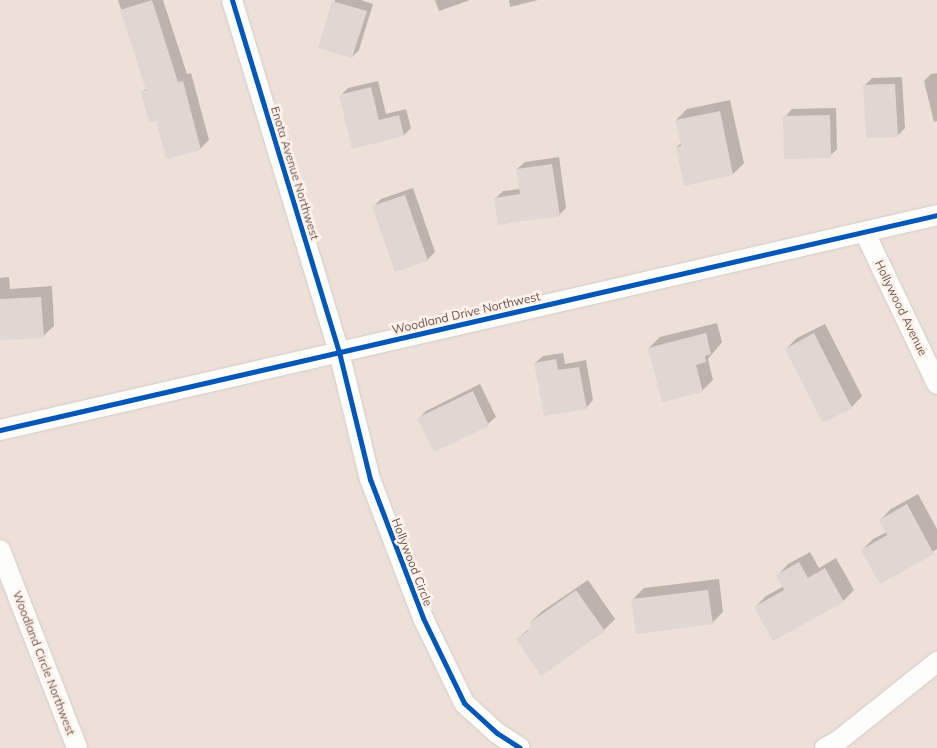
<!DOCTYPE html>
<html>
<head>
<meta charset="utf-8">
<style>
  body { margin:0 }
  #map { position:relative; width:937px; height:748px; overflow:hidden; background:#f4efea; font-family:Mulish,sans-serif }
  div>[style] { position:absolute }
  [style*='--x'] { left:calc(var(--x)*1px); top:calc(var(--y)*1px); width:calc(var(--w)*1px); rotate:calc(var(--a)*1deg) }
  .residential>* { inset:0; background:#ede0d8 }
  .shadow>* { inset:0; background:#0003 }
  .building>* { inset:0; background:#e0d6d2 }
  .roads { filter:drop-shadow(0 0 1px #d3ccc8) drop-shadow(0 0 1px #d3ccc8) }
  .street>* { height:20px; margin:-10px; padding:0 10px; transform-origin:10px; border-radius:10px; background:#fdfdfc }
  .cycleway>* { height:5px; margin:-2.5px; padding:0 2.5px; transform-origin:2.5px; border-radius:2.5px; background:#0057b8 }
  span { translate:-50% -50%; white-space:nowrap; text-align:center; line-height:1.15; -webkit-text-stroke:5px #fdf3eb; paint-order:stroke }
  .street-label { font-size:12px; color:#6f544d }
</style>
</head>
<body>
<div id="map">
  <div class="residential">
    <div style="clip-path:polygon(0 0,937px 0,937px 748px,0 748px)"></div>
  </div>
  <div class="shadow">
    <div style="clip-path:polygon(118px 0,163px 0,187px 74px,191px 73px,209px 140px,200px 149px,157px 120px,142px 92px,147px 88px)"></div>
    <div style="clip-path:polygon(335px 0,361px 0,373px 4px,359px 50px,352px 57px,319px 47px)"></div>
    <div style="clip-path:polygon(435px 0,470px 0,439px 11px)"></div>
    <div style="clip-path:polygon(509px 0,538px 0,510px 7px)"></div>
    <div style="clip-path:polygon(937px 73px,937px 121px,934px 122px,924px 81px,931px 74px)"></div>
    <div style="clip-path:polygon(902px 77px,905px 128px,897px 136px,865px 85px,872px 78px)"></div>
    <div style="clip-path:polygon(378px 81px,386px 114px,406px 109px,411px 128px,404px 135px,353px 147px,340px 96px,348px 88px)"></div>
    <div style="clip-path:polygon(730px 100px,744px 163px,733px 174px,677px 147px,681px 143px,676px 120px,687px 109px)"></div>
    <div style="clip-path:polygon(836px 108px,837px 149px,830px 156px,785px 117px,792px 109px)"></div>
    <div style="clip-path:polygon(559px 157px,566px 208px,559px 215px,495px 199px,503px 191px,520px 189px,517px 169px,525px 162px)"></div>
    <div style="clip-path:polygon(413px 188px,435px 252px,427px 260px,373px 207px,381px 199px)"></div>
    <div style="clip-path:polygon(9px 277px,10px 289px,52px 286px,54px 326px,43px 336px,0 339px,0 278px)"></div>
    <div style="clip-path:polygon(717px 323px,722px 342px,708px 359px,713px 380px,702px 391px,649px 348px,660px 337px)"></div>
    <div style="clip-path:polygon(825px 324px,862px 396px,852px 407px,786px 349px,797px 338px)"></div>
    <div style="clip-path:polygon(563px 353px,565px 364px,586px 360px,593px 400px,586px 408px,535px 363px,543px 356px)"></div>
    <div style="clip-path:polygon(480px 384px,496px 417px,488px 424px,435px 450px,419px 418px,426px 411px)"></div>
    <div style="clip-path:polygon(918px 494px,937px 529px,937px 549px,880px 583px,862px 550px,873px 539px,887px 532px,880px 520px,891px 509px)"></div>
    <div style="clip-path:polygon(810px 552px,819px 568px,836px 558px,854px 590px,843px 601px,755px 607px,766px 596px,784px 586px,778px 575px,788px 564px)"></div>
    <div style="clip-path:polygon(719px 579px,723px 612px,712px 623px,633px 599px,644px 588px)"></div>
    <div style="clip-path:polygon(evenodd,588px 580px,615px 619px,604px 630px,517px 639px,532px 626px,530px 623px,541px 612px,588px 580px,536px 623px,538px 625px,528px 632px,528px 629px,536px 623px)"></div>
  </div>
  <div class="building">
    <div style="clip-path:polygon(152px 0,178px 82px,183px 81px,201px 150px,166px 159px,156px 121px,149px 123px,141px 92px,146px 90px,120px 10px)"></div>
    <div style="clip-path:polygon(332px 1px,367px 11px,352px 58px,318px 48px)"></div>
    <div style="clip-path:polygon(886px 84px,895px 84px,898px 137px,866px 138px,863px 85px)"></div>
    <div style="clip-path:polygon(371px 87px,379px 120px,399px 115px,404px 136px,352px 149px,339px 95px)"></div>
    <div style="clip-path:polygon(720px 111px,733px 175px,684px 186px,676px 147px,681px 146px,675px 120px)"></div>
    <div style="clip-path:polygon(830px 115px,831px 158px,784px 159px,783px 116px)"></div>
    <div style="clip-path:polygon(552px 164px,560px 216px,498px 225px,494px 198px,520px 194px,516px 169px)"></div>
    <div style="clip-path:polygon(405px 195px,428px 261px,395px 272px,372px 206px)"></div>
    <div style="clip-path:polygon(41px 297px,44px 338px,0 340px,0 299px)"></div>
    <div style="clip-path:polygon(706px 333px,711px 354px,705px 356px,706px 362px,696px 365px,703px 392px,662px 402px,648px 348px)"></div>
    <div style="clip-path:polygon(814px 333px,852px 408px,823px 423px,785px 349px)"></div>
    <div style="clip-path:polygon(556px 359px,558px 370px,579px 367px,587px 409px,544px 416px,534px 363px)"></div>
    <div style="clip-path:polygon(473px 391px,489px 426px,434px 452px,417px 418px)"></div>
    <div style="clip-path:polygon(907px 504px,934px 554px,880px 584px,861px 550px,887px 535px,879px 520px)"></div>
    <div style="clip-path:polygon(799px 562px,808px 578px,825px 568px,844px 602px,773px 641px,754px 607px,784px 590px,776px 575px)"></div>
    <div style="clip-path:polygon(576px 590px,605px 631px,541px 676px,516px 639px,532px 628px,529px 623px)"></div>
    <div style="clip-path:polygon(708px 590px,713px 624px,636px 634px,631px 599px)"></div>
  </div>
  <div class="roads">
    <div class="street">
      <div style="--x:232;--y:0;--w:368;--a:73.1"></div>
      <div style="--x:339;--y:352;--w:131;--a:76.3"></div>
      <div style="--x:370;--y:479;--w:149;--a:69.1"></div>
      <div style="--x:423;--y:618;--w:94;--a:64.2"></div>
      <div style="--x:464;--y:703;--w:45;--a:42.3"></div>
      <div style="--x:497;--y:733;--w:27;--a:33"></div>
      <div style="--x:865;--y:233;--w:167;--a:64.5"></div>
      <div style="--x:0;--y:430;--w:961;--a:-12.92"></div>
      <div style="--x:0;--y:550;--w:212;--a:68.7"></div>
      <div style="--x:825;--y:748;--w:15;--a:-28"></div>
      <div style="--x:838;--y:741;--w:127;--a:-38.6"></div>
    </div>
  </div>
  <div class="cycleway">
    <div style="--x:232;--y:0;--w:368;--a:73.1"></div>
    <div style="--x:339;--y:352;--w:131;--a:76.3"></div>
    <div style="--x:370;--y:479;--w:149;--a:69.1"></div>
    <div style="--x:423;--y:618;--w:94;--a:64.2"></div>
    <div style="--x:464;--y:703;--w:45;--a:42.3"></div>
    <div style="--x:497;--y:733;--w:27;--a:33"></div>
    <div style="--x:0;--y:430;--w:961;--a:-12.92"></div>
  </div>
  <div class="street-label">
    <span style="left:295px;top:173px;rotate:73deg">Enota Avenue Northwest</span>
    <span style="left:901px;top:308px;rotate:64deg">Hollywood Avenue</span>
    <span style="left:466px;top:313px;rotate:-13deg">Woodland Drive Northwest</span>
    <span style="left:412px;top:562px;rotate:69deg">Hollywood Circle</span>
    <span style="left:44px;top:663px;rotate:69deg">Woodland Circle Northwest</span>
  </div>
</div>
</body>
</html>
